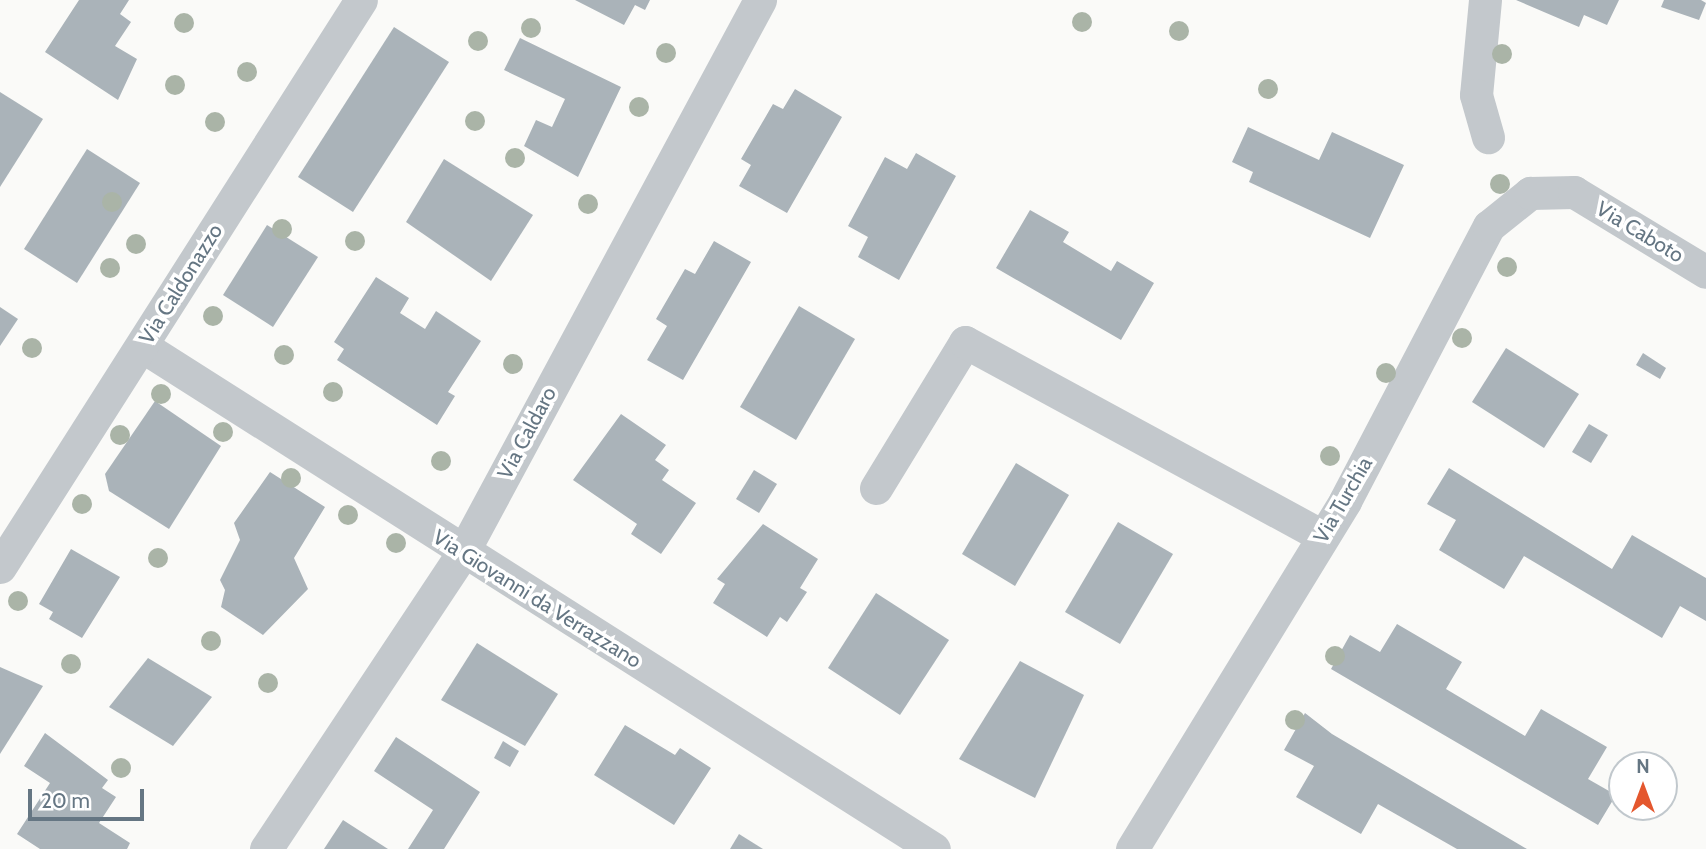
<!DOCTYPE html>
<html>
<head>
<meta charset="utf-8">
<style>
  body { margin:0 }
  #map { position:relative; width:1706px; height:849px; overflow:hidden; background:#fafaf8; font-family:Cabin,sans-serif }
  div>[style] { position:absolute }
  [style*='--x'] { left:calc(var(--x)*1px); top:calc(var(--y)*1px); width:calc(var(--w)*1px); rotate:calc(var(--a)*1deg) }
  .building>* { inset:0; background:#aab3b9 }
  .street>* { height:33px; margin:-16.5px; padding:0 16.5px; transform-origin:16.5px; border-radius:16.5px; background:#c3c8cc }
  .trees>* { width:20px; height:20px; margin:-10px; border-radius:50%; background:#aab4a7 }
  span { translate:-50% -50%; white-space:nowrap; text-align:center; line-height:1.15; -webkit-text-stroke:7px #fff; paint-order:stroke }
  .street-label { font-size:21px; color:#657683 }
  .north { position:absolute; left:1608px; top:751px; width:70px; height:70px; box-sizing:border-box; background:#fff; border:2px solid #c1c8cd; border-radius:50%; rotate:0deg; font-size:19px; font-weight:700; line-height:28px; text-align:center; color:#657683 }
  .north::after { content:''; display:block; margin:auto; width:24px; height:32px; background:#e4572e; clip-path:polygon(50% 0,100% 100%,50% 72%,0 100%) }
  .scale { position:absolute; left:28px; top:789px; width:116px; height:32px; box-sizing:border-box; border:4px solid #657683; border-top:0; padding-left:9px; font-size:21px; line-height:24px; white-space:nowrap; color:#657683; -webkit-text-stroke:5px #fff; paint-order:stroke }
</style>
</head>
<body>
<div id="map">
  <div class="building">
    <div style="clip-path:polygon(79px 0,129px 0,120px 14px,131px 22px,115px 46px,137px 59px,118px 100px,45px 52px)"></div>
    <div style="clip-path:polygon(575px 0,650px 0,645px 10px,635px 5px,624px 25px)"></div>
    <div style="clip-path:polygon(1516px 0,1619px 0,1607px 25px,1584px 15px,1579px 27px)"></div>
    <div style="clip-path:polygon(1664px 0,1701px 0,1706px 3px,1699px 20px,1661px 7px)"></div>
    <div style="clip-path:polygon(394px 27px,449px 62px,353px 212px,298px 177px)"></div>
    <div style="clip-path:polygon(520px 38px,621px 87px,578px 177px,524px 146px,536px 120px,552px 127px,565px 99px,504px 70px)"></div>
    <div style="clip-path:polygon(795px 89px,842px 117px,787px 213px,739px 186px,751px 165px,741px 159px,773px 104px,783px 109px)"></div>
    <div style="clip-path:polygon(0 92px,43px 119px,0 187px)"></div>
    <div style="clip-path:polygon(1248px 127px,1319px 160px,1332px 132px,1404px 165px,1370px 238px,1249px 182px,1253px 172px,1232px 162px)"></div>
    <div style="clip-path:polygon(87px 149px,140px 183px,77px 283px,24px 249px)"></div>
    <div style="clip-path:polygon(916px 153px,956px 176px,899px 280px,858px 257px,868px 237px,848px 226px,885px 157px,907px 169px)"></div>
    <div style="clip-path:polygon(444px 159px,533px 215px,491px 281px,406px 222px)"></div>
    <div style="clip-path:polygon(1030px 210px,1069px 232px,1063px 242px,1111px 271px,1117px 261px,1154px 283px,1121px 340px,996px 268px)"></div>
    <div style="clip-path:polygon(267px 225px,318px 257px,273px 327px,223px 295px)"></div>
    <div style="clip-path:polygon(714px 241px,751px 262px,683px 380px,647px 360px,667px 326px,656px 319px,685px 269px,695px 274px)"></div>
    <div style="clip-path:polygon(376px 277px,409px 298px,400px 313px,425px 329px,436px 311px,481px 341px,448px 392px,455px 396px,437px 425px,337px 360px,344px 349px,334px 342px)"></div>
    <div style="clip-path:polygon(799px 306px,855px 339px,796px 440px,740px 407px)"></div>
    <div style="clip-path:polygon(0 307px,18px 319px,0 346px)"></div>
    <div style="clip-path:polygon(1506px 348px,1579px 394px,1544px 448px,1472px 402px)"></div>
    <div style="clip-path:polygon(1643px 353px,1666px 368px,1660px 379px,1636px 365px)"></div>
    <div style="clip-path:polygon(155px 401px,221px 446px,169px 529px,109px 491px,105px 474px)"></div>
    <div style="clip-path:polygon(621px 414px,666px 445px,655px 460px,669px 470px,662px 480px,696px 503px,661px 554px,631px 534px,637px 524px,573px 480px)"></div>
    <div style="clip-path:polygon(1589px 424px,1608px 435px,1591px 463px,1572px 452px)"></div>
    <div style="clip-path:polygon(1016px 463px,1069px 495px,1015px 586px,962px 554px)"></div>
    <div style="clip-path:polygon(1449px 468px,1612px 569px,1632px 535px,1706px 578px,1706px 621px,1680px 606px,1662px 638px,1524px 556px,1504px 589px,1439px 550px,1456px 520px,1427px 504px)"></div>
    <div style="clip-path:polygon(754px 470px,777px 484px,759px 513px,736px 499px)"></div>
    <div style="clip-path:polygon(270px 472px,325px 507px,294px 558px,308px 589px,263px 635px,221px 607px,225px 590px,220px 580px,240px 540px,234px 523px)"></div>
    <div style="clip-path:polygon(1118px 522px,1173px 554px,1120px 644px,1065px 612px)"></div>
    <div style="clip-path:polygon(763px 524px,818px 559px,800px 588px,807px 592px,787px 622px,780px 617px,767px 637px,713px 603px,725px 584px,717px 579px)"></div>
    <div style="clip-path:polygon(71px 549px,120px 577px,82px 638px,49px 619px,53px 612px,39px 604px)"></div>
    <div style="clip-path:polygon(876px 593px,949px 640px,900px 715px,828px 668px)"></div>
    <div style="clip-path:polygon(1397px 624px,1462px 662px,1446px 689px,1525px 736px,1541px 709px,1607px 747px,1588px 779px,1616px 795px,1598px 825px,1331px 669px,1350px 635px,1380px 652px)"></div>
    <div style="clip-path:polygon(477px 643px,558px 694px,525px 746px,441px 700px)"></div>
    <div style="clip-path:polygon(148px 658px,212px 697px,173px 746px,109px 707px)"></div>
    <div style="clip-path:polygon(1020px 661px,1084px 695px,1035px 798px,959px 759px)"></div>
    <div style="clip-path:polygon(0 667px,43px 686px,0 754px)"></div>
    <div style="clip-path:polygon(1305px 713px,1332px 734px,1527px 849px,1457px 849px,1378px 804px,1361px 834px,1296px 797px,1314px 766px,1284px 750px)"></div>
    <div style="clip-path:polygon(625px 725px,675px 755px,680px 748px,711px 768px,674px 825px,594px 775px)"></div>
    <div style="clip-path:polygon(45px 733px,108px 780px,102px 788px,116px 797px,99px 823px,130px 843px,127px 849px,40px 849px,17px 834px,50px 783px,24px 766px)"></div>
    <div style="clip-path:polygon(396px 737px,480px 792px,444px 849px,408px 849px,433px 810px,374px 771px)"></div>
    <div style="clip-path:polygon(503px 741px,519px 751px,510px 767px,494px 758px)"></div>
    <div style="clip-path:polygon(343px 820px,388px 849px,324px 849px)"></div>
    <div style="clip-path:polygon(739px 834px,763px 849px,730px 849px)"></div>
  </div>
  <div class="street">
    <div style="--x:1485;--y:0;--w:95;--a:95.4"></div>
    <div style="--x:1476;--y:95;--w:44;--a:74.1"></div>
    <div style="--x:142;--y:346;--w:938;--a:32.42"></div>
    <div style="--x:876;--y:488;--w:171;--a:-58.6"></div>
    <div style="--x:965;--y:342;--w:407;--a:28.5"></div>
    <div style="--x:0;--y:567;--w:672;--a:-57.52"></div>
    <div style="--x:266;--y:849;--w:356;--a:-56.4"></div>
    <div style="--x:463;--y:552;--w:627;--a:-61.72"></div>
    <div style="--x:1132;--y:849;--w:408;--a:-58.5"></div>
    <div style="--x:1345;--y:501;--w:310;--a:-62.4"></div>
    <div style="--x:1489;--y:226;--w:53;--a:-38.8"></div>
    <div style="--x:1530;--y:193;--w:44;--a:-1.3"></div>
    <div style="--x:1574;--y:192;--w:154;--a:31.2"></div>
  </div>
  <div class="trees">
    <div style="left:1082px;top:22px"></div>
    <div style="left:184px;top:23px"></div>
    <div style="left:531px;top:28px"></div>
    <div style="left:1179px;top:31px"></div>
    <div style="left:478px;top:41px"></div>
    <div style="left:666px;top:53px"></div>
    <div style="left:1502px;top:54px"></div>
    <div style="left:247px;top:72px"></div>
    <div style="left:175px;top:85px"></div>
    <div style="left:1268px;top:89px"></div>
    <div style="left:639px;top:107px"></div>
    <div style="left:475px;top:121px"></div>
    <div style="left:215px;top:122px"></div>
    <div style="left:515px;top:158px"></div>
    <div style="left:1500px;top:184px"></div>
    <div style="left:112px;top:202px"></div>
    <div style="left:588px;top:204px"></div>
    <div style="left:282px;top:229px"></div>
    <div style="left:355px;top:241px"></div>
    <div style="left:136px;top:244px"></div>
    <div style="left:1507px;top:267px"></div>
    <div style="left:110px;top:268px"></div>
    <div style="left:213px;top:316px"></div>
    <div style="left:1462px;top:338px"></div>
    <div style="left:32px;top:348px"></div>
    <div style="left:284px;top:355px"></div>
    <div style="left:513px;top:364px"></div>
    <div style="left:1386px;top:373px"></div>
    <div style="left:333px;top:392px"></div>
    <div style="left:161px;top:394px"></div>
    <div style="left:223px;top:432px"></div>
    <div style="left:120px;top:435px"></div>
    <div style="left:1330px;top:456px"></div>
    <div style="left:441px;top:461px"></div>
    <div style="left:291px;top:478px"></div>
    <div style="left:82px;top:504px"></div>
    <div style="left:348px;top:515px"></div>
    <div style="left:396px;top:543px"></div>
    <div style="left:158px;top:558px"></div>
    <div style="left:18px;top:601px"></div>
    <div style="left:211px;top:641px"></div>
    <div style="left:1335px;top:656px"></div>
    <div style="left:71px;top:664px"></div>
    <div style="left:268px;top:683px"></div>
    <div style="left:1295px;top:720px"></div>
    <div style="left:121px;top:768px"></div>
  </div>
  <div class="street-label">
    <span style="left:1640px;top:232px;rotate:31deg">Via Caboto</span>
    <span style="left:181px;top:284px;rotate:-58deg">Via Caldonazzo</span>
    <span style="left:527px;top:433px;rotate:-62deg">Via Caldaro</span>
    <span style="left:1343px;top:500px;rotate:-60deg">Via Turchia</span>
    <span style="left:537px;top:599px;rotate:32deg">Via Giovanni da Verrazzano</span>
  </div>
  <div class="north">N</div>
  <div class="scale">20 m</div>
</div>
</body>
</html>
